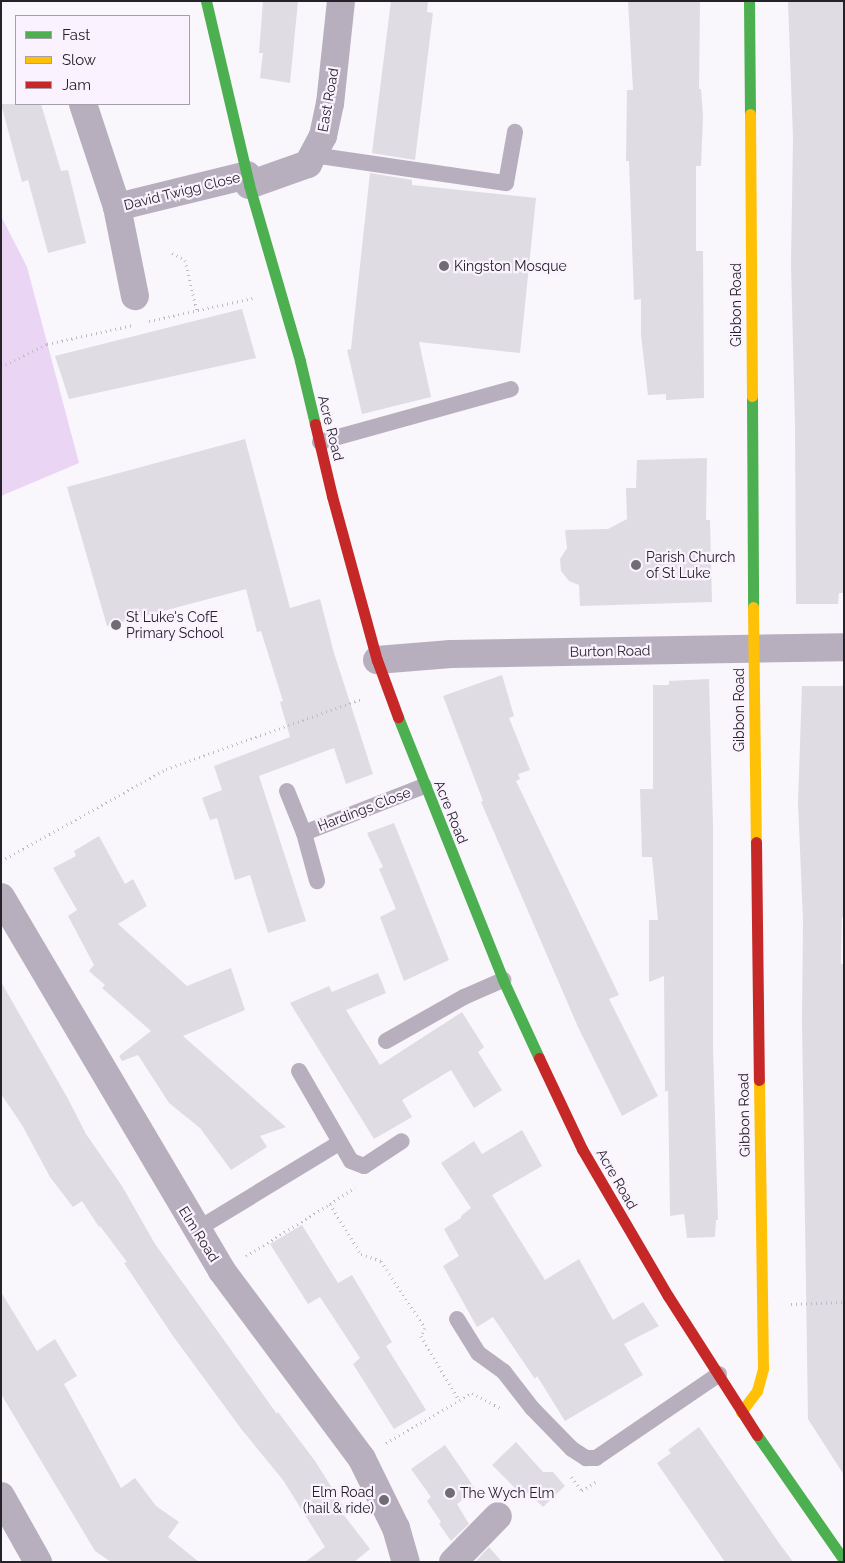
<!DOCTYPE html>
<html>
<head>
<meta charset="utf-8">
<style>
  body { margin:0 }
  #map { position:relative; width:845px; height:1563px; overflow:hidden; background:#f9f6fc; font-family:Raleway,sans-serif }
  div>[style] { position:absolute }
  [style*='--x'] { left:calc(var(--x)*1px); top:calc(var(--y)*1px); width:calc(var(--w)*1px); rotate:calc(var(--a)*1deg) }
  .green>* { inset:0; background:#ead5f5 }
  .building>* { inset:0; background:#e0dce3 }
  .path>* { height:3px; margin-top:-1.5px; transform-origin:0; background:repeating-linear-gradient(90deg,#bfb9c3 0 1px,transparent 0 5px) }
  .lane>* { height:16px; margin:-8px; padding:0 8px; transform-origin:8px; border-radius:8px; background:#b8afbe }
  .street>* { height:28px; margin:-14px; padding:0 14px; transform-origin:14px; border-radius:14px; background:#b8afbe }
  .fast>* { height:11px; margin:-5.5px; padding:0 5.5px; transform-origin:5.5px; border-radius:5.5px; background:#4caf50 }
  .slow>* { height:11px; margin:-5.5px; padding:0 5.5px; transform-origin:5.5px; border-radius:5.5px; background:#ffc107 }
  .jam>* { height:11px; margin:-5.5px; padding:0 5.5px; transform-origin:5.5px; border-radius:5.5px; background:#c62828 }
  .dots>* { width:14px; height:14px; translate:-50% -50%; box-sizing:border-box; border:2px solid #faf3ff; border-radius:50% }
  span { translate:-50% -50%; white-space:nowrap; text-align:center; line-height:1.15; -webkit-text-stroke:4.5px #faf3ff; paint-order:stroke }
  .street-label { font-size:14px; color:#262229 }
  .poi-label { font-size:14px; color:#262229 }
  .left { translate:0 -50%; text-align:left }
  .right { translate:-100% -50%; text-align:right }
  .frame { position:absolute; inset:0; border:2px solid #262229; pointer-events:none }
  .legend { position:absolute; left:15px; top:15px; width:175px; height:90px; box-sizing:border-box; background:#faf3ff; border:1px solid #a59fa9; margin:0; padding:6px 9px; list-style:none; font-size:15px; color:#262229 }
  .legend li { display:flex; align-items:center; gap:10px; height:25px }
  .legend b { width:25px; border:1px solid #a59fa9 }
</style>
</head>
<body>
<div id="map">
  <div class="green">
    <div style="clip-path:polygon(1px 216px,27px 267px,79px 463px,1px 496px)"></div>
  </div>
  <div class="building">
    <div style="clip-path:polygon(263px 1px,298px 1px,290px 83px,260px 78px,263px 53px,259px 53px)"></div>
    <div style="clip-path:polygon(391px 1px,428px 1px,427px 12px,433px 13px,415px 160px,372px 153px)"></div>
    <div style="clip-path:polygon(628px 1px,700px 1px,699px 89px,701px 89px,703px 116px,701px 166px,696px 166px,696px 251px,703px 251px,704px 398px,666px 400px,666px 394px,648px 395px,641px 335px,641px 299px,634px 300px,629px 161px,626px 161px,627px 90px,633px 90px)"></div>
    <div style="clip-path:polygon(788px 1px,844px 1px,844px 593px,839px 593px,838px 604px,796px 604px,795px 426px,791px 264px,793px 138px)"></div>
    <div style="clip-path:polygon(1px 104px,41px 104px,61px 171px,68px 170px,86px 243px,48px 253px,28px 180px,22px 182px)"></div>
    <div style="clip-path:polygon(370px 173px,412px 180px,412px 185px,536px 198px,520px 353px,419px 342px,431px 397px,362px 414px,347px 350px,351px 349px)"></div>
    <div style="clip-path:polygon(242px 309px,256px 358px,69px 399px,55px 356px)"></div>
    <div style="clip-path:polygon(245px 439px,290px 608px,320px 599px,334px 653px,373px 774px,346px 784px,334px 748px,259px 776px,306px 921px,268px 933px,250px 875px,235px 880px,217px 818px,210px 820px,202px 798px,222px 790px,214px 766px,290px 737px,280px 702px,283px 701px,261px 631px,257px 632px,246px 589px,107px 626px,67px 487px)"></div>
    <div style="clip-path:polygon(707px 458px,706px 520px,710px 520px,712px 602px,580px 606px,579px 585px,569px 581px,561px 571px,560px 559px,567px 548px,565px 530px,608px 529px,627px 519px,626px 488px,636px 488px,637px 460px)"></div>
    <div style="clip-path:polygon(502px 675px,514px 716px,509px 718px,530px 770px,518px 774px,520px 779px,516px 781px,619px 995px,609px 999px,658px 1096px,622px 1116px,578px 1027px,481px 802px,483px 801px,443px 696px)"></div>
    <div style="clip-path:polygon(709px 679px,713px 825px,713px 1048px,718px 1220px,716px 1220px,715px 1237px,687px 1238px,684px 1214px,670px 1216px,668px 1090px,665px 1092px,664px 976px,649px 982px,649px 920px,658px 920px,652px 857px,642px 857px,640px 789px,653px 789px,653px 685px,669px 685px,669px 681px)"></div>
    <div style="clip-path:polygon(802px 686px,844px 686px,844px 917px,842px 917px,841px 964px,844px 964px,844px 1475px,808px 1419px,802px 1020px,803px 921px,798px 802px)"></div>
    <div style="clip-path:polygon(394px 823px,449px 960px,404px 981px,380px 917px,396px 909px,379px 869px,383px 867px,367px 833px)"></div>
    <div style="clip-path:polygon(99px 836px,125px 884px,133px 879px,147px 906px,118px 924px,187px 986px,231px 968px,245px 1010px,183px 1036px,286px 1127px,260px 1136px,267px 1147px,231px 1170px,200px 1128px,169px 1103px,138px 1055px,122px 1061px,119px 1056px,151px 1031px,102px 988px,105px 985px,89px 971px,94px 965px,68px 916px,77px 910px,53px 868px,76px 856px,74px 851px)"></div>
    <div style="clip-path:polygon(378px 973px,386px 993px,346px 1010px,380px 1065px,462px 1012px,484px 1047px,478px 1052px,502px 1090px,474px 1108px,451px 1070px,402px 1100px,412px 1117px,374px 1139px,290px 1003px,329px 986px,332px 992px)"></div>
    <div style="clip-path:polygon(1px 982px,67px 1097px,86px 1134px,122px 1186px,155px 1244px,277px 1414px,278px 1412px,315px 1461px,344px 1507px,340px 1510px,370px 1549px,354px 1562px,305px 1562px,325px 1547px,283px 1480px,242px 1430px,173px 1336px,124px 1263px,127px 1262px,100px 1226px,99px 1227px,82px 1201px,73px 1207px,50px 1177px,22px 1125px,1px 1094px)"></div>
    <div style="clip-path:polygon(522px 1130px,542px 1166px,492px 1195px,545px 1280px,579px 1259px,613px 1320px,643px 1302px,659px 1326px,624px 1344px,643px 1375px,565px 1421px,537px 1376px,535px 1379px,493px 1317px,477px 1327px,443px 1266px,459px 1256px,444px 1229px,461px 1218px,461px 1216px,471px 1208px,441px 1163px,474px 1141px,482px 1154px)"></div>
    <div style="clip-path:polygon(302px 1225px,338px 1283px,352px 1275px,392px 1342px,386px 1346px,426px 1410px,394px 1429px,353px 1364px,360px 1358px,320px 1297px,308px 1304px,270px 1244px)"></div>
    <div style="clip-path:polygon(1px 1292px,37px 1351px,55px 1339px,77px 1376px,64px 1384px,121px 1488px,135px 1478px,156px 1506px,179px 1522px,168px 1537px,199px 1562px,111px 1562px,95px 1551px,1px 1394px)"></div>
    <div style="clip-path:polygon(699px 1427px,779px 1543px,793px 1562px,725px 1562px,657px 1463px,671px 1453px,668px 1450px)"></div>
    <div style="clip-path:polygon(516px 1442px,543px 1472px,553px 1472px,565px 1486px,543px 1507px,528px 1492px,524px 1497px,492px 1465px)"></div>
    <div style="clip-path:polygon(445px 1445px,476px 1490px,457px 1504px,469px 1524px,451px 1541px,439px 1524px,441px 1522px,427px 1501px,431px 1497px,411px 1469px)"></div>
    <div style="clip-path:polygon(489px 1547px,502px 1562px,475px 1562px)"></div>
  </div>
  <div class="path">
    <div style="--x:172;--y:253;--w:15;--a:28"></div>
    <div style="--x:185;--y:260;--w:52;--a:76.8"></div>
    <div style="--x:149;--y:321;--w:107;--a:-12.5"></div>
    <div style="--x:1;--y:367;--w:51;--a:-26.6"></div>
    <div style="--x:47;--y:344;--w:88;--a:-12.5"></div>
    <div style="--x:1;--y:861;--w:189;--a:-29.1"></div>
    <div style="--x:166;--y:769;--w:208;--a:-19.7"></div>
    <div style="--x:330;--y:1204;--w:30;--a:-34"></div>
    <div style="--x:246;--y:1256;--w:99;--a:-31.8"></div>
    <div style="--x:330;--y:1204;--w:59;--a:58.2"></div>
    <div style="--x:361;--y:1254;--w:21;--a:19"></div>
    <div style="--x:381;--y:1261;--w:80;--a:56.7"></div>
    <div style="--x:425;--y:1328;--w:9;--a:117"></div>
    <div style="--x:421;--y:1336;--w:74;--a:59.3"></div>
    <div style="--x:791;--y:1304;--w:53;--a:-2.2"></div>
    <div style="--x:386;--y:1443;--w:99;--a:-30.2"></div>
    <div style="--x:472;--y:1393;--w:34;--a:28"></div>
    <div style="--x:571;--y:1477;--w:18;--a:52"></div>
    <div style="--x:582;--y:1491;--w:18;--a:-34"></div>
  </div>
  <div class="lane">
    <div style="--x:313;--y:155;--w:195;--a:8.3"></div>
    <div style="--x:506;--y:183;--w:52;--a:-80"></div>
    <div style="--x:320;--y:442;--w:198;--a:-15.5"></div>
    <div style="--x:287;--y:791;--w:45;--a:68"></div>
    <div style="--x:304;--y:833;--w:50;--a:74.8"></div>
    <div style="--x:304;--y:833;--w:129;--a:-21.4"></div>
    <div style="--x:386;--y:1041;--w:90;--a:-29.4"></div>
    <div style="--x:464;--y:997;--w:43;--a:-23.6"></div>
    <div style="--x:299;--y:1071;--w:104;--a:60"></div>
    <div style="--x:351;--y:1161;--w:14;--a:21"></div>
    <div style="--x:364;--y:1166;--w:45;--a:-33.3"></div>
    <div style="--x:196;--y:1230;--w:167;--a:-31.3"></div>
    <div style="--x:457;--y:1319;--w:40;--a:58"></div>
    <div style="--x:478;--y:1353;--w:32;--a:36"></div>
    <div style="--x:504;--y:1372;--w:46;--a:52.1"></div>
    <div style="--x:532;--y:1408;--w:57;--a:45.7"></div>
    <div style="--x:572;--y:1449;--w:17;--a:33"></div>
    <div style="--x:586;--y:1458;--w:10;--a:0"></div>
    <div style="--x:596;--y:1458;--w:149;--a:-34.3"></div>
  </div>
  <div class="street">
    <div style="--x:83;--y:104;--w:108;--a:71.7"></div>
    <div style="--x:117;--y:207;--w:134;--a:-13.8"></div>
    <div style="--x:249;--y:185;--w:63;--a:-19.6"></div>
    <div style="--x:308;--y:164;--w:32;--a:-62"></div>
    <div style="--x:323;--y:136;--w:33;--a:-78"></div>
    <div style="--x:330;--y:104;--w:104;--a:-83.9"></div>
    <div style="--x:117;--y:207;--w:91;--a:78.6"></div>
    <div style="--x:377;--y:660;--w:74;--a:-4.6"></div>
    <div style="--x:451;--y:654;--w:393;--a:-1"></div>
    <div style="--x:1;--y:897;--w:434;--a:59.4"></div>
    <div style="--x:222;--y:1271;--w:234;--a:53.3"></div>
    <div style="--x:362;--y:1459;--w:77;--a:63.8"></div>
    <div style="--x:396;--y:1528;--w:35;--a:74"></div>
    <div style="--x:1;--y:1496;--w:76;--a:60.7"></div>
    <div style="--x:453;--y:1562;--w:64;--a:-45.6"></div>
  </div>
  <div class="fast">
    <div style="--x:206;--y:1;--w:189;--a:76.8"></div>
    <div style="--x:249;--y:185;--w:183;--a:73.8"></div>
    <div style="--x:300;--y:361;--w:65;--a:76.6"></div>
    <div style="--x:749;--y:1;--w:113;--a:89.5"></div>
    <div style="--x:752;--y:396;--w:211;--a:89.7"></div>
    <div style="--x:398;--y:717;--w:283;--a:68.2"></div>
    <div style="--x:503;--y:980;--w:86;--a:65.2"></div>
    <div style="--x:757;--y:1435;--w:152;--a:55.2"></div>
  </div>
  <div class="slow">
    <div style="--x:750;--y:114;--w:282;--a:89.6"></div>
    <div style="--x:753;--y:607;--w:235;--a:89.3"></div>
    <div style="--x:741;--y:1412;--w:26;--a:-53"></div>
    <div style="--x:757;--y:1391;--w:24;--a:-75"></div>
    <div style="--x:763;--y:1368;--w:288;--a:-90.8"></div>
  </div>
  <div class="jam">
    <div style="--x:315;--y:424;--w:74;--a:76.7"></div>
    <div style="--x:332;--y:496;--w:170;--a:74.7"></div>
    <div style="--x:377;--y:660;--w:61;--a:69.8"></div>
    <div style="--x:756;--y:842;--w:238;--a:89.3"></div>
    <div style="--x:539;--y:1058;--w:101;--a:64.7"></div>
    <div style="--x:582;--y:1149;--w:170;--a:59.7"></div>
    <div style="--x:668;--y:1296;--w:165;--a:57.4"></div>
  </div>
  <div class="dots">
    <div style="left:444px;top:266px;background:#706c73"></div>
    <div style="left:636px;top:565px;background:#706c73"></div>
    <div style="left:116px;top:625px;background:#706c73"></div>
    <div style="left:450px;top:1493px;background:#706c73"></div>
    <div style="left:384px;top:1500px;background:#706c73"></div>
  </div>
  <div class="street-label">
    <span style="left:328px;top:100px;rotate:-80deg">East Road</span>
    <span style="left:182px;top:191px;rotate:-14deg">David Twigg Close</span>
    <span style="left:736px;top:305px;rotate:-90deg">Gibbon Road</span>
    <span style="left:331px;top:428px;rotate:76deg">Acre Road</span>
    <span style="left:610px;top:651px;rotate:-1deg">Burton Road</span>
    <span style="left:739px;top:710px;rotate:-90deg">Gibbon Road</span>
    <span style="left:364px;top:809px;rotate:-21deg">Hardings Close</span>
    <span style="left:451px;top:812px;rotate:68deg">Acre Road</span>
    <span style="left:744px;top:1115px;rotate:-91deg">Gibbon Road</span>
    <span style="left:617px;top:1179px;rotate:60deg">Acre Road</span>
    <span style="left:199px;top:1234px;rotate:58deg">Elm Road</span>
  </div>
  <div class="poi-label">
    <span class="left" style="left:454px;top:266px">Kingston Mosque</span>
    <span class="left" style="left:646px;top:565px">Parish Church<br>of St Luke</span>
    <span class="left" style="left:126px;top:625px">St Luke's CofE<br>Primary School</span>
    <span class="right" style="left:374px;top:1500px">Elm Road<br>(hail &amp; ride)</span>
    <span class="left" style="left:460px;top:1493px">The Wych Elm</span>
  </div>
  <div class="frame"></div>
  <ul class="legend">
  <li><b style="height:6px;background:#4caf50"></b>Fast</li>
  <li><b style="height:6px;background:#ffc107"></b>Slow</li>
  <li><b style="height:6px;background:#c62828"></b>Jam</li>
  </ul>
</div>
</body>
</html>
